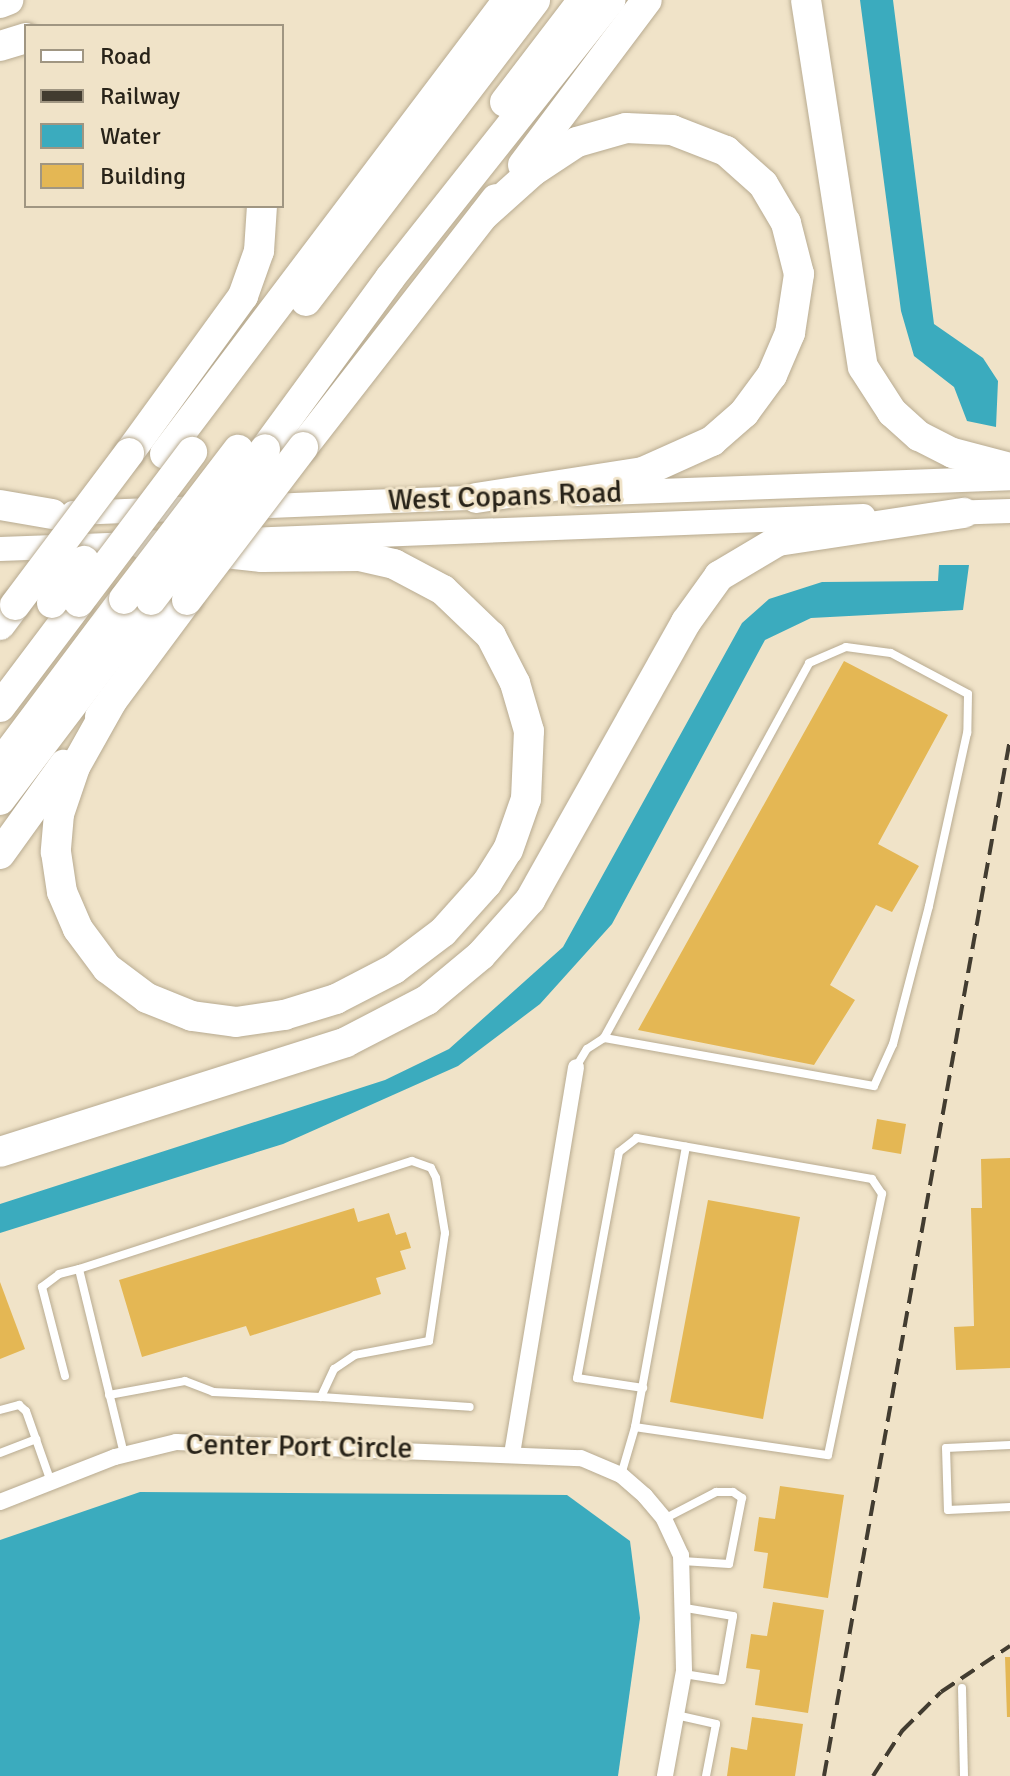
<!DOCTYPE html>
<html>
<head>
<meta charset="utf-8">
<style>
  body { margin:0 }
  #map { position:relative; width:1010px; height:1776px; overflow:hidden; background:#f0e3c8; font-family:Signika,sans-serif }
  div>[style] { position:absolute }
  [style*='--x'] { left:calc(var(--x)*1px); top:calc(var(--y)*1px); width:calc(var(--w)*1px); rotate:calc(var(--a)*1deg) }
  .water>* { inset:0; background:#3babbe }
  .building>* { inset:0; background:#e4b754 }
  .roads { filter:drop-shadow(0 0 2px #b8ab91) drop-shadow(0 0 2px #b8ab91) }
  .lane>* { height:8px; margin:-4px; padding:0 4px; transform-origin:4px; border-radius:4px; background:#fff }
  .street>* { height:16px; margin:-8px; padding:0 8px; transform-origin:8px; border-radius:8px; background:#fff }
  .secondary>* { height:24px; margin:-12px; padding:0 12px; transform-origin:12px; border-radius:12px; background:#fff }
  .highway>* { height:30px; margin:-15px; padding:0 15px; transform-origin:15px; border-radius:15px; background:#fff }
  .rail>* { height:4px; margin-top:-2px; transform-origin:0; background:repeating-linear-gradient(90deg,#423c30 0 16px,transparent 0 24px) }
  .bridges { filter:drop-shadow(0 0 2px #b8ab91) drop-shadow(0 0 2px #b8ab91) }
  .highway-bridge>* { height:30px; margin:-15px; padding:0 15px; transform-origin:15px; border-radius:15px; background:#fff }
  span { translate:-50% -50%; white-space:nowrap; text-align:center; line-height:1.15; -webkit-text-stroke:6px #f0e3c8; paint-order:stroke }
  .street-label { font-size:30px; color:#282319 }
  .legend { position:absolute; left:24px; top:24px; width:260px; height:184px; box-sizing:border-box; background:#f0e3c8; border:2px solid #a09682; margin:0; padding:10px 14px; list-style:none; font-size:24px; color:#282319 }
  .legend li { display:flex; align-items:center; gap:16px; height:40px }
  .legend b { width:40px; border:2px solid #a09682 }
</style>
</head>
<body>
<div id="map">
  <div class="water">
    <div style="clip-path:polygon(860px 0,893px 0,934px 324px,983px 358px,998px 381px,996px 427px,967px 421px,954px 387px,914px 356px,901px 311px)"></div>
    <div style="clip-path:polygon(939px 565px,969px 565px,963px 610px,811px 618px,765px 640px,612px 924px,540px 1004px,458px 1066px,283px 1144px,0 1233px,0 1204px,385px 1080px,449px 1049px,563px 947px,742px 623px,769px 599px,822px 582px,938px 581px)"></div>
    <div style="clip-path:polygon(140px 1492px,567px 1495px,630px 1541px,640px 1618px,618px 1776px,0 1776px,0 1540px)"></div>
  </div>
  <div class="building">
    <div style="clip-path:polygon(844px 661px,948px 715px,878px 844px,919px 866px,892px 912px,876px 905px,830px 985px,855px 1000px,814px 1065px,638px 1030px)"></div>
    <div style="clip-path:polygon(877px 1119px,906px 1124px,901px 1154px,872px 1149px)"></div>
    <div style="clip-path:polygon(1010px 1158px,1010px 1368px,956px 1370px,954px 1327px,974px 1326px,971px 1208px,982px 1208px,981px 1159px)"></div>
    <div style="clip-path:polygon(708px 1200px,800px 1217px,763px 1419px,670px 1402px)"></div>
    <div style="clip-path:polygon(354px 1208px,358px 1222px,389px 1213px,396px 1235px,406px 1232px,411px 1248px,400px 1251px,406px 1269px,376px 1278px,381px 1294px,250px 1336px,246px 1326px,142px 1357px,119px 1280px)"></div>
    <div style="clip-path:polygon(0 1282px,25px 1349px,0 1359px)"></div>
    <div style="clip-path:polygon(780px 1486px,844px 1495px,828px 1598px,763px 1588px,768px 1553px,754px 1551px,759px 1517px,775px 1519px)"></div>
    <div style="clip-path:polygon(773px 1602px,824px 1610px,808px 1713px,755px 1705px,760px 1670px,746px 1668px,751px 1634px,767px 1636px)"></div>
    <div style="clip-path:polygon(1005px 1657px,1010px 1657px,1010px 1717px,1007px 1717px)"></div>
    <div style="clip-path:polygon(752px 1717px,803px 1724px,795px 1776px,727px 1776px,731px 1747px,747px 1750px)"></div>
  </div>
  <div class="roads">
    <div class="lane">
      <div style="--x:576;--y:1067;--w:21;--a:-59"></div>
      <div style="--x:587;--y:1049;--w:20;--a:-33"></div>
      <div style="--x:604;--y:1038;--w:427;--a:-61.3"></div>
      <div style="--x:809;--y:663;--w:40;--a:-23.4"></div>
      <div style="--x:846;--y:647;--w:45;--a:7.6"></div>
      <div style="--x:891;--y:653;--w:87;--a:28"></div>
      <div style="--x:968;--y:694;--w:39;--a:91"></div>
      <div style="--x:967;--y:733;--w:177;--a:102.4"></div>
      <div style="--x:929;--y:906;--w:143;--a:104.6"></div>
      <div style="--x:893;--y:1044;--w:46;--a:114.3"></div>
      <div style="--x:874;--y:1086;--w:274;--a:-169.9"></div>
      <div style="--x:65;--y:1376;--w:92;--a:-104.5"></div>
      <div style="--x:42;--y:1287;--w:21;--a:-37"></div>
      <div style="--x:59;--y:1274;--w:21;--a:-14"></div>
      <div style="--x:109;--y:1395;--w:77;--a:-10.4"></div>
      <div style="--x:185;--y:1381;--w:30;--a:21"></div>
      <div style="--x:213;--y:1392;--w:108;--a:2.7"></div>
      <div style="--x:0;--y:1410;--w:20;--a:-15"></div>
      <div style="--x:19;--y:1405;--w:9;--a:41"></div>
      <div style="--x:26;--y:1411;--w:75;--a:70.6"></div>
      <div style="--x:635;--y:1427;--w:285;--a:-79.7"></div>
      <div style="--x:1010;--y:1445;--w:64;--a:177.3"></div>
      <div style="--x:946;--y:1448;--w:62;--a:88.2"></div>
      <div style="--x:948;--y:1510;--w:62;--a:-2.8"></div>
      <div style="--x:0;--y:1453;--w:39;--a:-21"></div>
      <div style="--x:124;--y:1454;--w:190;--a:-103.7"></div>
      <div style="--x:79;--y:1269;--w:350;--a:-18"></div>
      <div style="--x:412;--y:1161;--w:20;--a:20"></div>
      <div style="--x:431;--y:1168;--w:11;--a:63"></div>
      <div style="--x:436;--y:1178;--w:56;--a:80.7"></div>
      <div style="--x:445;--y:1233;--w:109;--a:98.4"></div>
      <div style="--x:429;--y:1341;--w:75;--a:169.3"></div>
      <div style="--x:355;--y:1355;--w:25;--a:146"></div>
      <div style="--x:334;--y:1369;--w:31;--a:115"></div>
      <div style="--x:321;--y:1397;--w:149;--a:3.8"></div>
      <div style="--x:621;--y:1475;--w:50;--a:-73.7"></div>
      <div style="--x:635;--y:1427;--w:195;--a:8.3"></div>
      <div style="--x:828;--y:1455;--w:267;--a:-78.3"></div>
      <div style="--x:882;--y:1194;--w:18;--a:-124"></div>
      <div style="--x:872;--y:1179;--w:239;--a:-170.1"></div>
      <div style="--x:637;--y:1138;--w:23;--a:142"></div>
      <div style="--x:619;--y:1152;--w:230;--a:100.5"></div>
      <div style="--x:577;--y:1378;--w:67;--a:8.6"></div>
      <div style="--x:664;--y:1519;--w:59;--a:-27.4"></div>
      <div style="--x:716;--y:1492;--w:17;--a:0"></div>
      <div style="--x:733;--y:1492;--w:11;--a:34"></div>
      <div style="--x:742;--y:1498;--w:67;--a:101.1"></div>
      <div style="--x:729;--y:1564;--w:47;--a:-176.3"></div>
      <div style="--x:684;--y:1674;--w:38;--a:9"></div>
      <div style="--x:722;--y:1680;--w:65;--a:-80.2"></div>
      <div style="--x:733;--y:1616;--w:49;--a:-170.5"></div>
      <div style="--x:962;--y:1688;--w:88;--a:88.7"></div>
      <div style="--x:676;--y:1715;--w:41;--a:12.7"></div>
      <div style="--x:716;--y:1724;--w:53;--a:100.9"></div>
    </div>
    <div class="street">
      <div style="--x:512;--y:1454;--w:392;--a:-80.6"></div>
      <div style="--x:0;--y:1502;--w:123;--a:-21.4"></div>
      <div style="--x:115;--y:1457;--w:63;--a:-13.8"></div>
      <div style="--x:176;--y:1442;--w:405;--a:2.3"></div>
      <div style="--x:581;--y:1458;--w:43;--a:23"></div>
      <div style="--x:621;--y:1475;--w:32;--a:41"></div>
      <div style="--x:645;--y:1496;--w:30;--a:50"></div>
      <div style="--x:664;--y:1519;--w:40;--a:65"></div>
      <div style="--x:681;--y:1555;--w:116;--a:88.5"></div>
      <div style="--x:684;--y:1671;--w:107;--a:100.3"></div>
    </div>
    <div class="secondary">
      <div style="--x:577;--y:494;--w:433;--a:-2.1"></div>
      <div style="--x:245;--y:507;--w:247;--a:-2.3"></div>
      <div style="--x:73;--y:513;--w:131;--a:-2.2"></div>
      <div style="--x:948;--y:513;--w:62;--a:-1.8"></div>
      <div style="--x:221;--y:541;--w:643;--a:-2.23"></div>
      <div style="--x:0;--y:549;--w:136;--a:-2.1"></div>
    </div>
    <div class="highway">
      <div style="--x:806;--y:0;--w:371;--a:81.2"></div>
      <div style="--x:863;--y:367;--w:54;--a:57.2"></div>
      <div style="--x:892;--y:412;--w:36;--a:42"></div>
      <div style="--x:919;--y:436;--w:38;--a:27"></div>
      <div style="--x:953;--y:453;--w:59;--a:14.7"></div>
      <div style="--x:0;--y:3;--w:9;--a:-21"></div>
      <div style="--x:0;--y:46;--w:27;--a:-17"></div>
      <div style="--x:505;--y:102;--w:128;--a:-52.6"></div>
      <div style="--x:523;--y:165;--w:206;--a:-53.1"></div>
      <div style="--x:306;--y:301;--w:378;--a:-52.7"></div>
      <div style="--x:303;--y:447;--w:314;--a:-52.1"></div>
      <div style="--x:265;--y:449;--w:212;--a:-53.8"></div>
      <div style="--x:390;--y:278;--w:355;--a:-51.6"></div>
      <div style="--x:129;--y:453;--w:194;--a:-54"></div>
      <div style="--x:243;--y:296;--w:48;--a:-70.4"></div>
      <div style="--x:259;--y:251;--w:45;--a:-86.2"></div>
      <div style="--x:165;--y:454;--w:569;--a:-52.93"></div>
      <div style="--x:476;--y:498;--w:169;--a:-8.8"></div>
      <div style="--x:643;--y:472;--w:76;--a:-24.2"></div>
      <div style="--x:712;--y:441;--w:43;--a:-41.2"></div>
      <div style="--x:744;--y:413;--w:47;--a:-53.6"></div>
      <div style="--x:772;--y:375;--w:46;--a:-66.8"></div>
      <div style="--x:790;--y:333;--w:60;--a:-81.3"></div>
      <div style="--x:799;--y:274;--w:53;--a:-104.3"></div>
      <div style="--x:786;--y:223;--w:45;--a:-120.5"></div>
      <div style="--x:763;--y:184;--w:50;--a:-138.3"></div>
      <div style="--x:726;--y:151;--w:58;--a:-158.7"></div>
      <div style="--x:672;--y:130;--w:46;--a:-177.5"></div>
      <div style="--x:626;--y:128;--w:51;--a:164.1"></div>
      <div style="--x:577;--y:142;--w:53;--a:146.6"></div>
      <div style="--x:533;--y:171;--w:66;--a:138.1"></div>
      <div style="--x:0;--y:505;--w:53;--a:9.8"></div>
      <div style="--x:0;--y:625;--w:25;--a:-53"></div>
      <div style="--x:112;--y:701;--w:76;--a:119.3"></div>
      <div style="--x:75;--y:767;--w:50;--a:108.8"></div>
      <div style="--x:59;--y:814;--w:38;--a:95"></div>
      <div style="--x:56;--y:852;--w:40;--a:81.5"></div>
      <div style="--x:62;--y:892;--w:40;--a:66.6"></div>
      <div style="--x:78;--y:929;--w:49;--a:53.4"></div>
      <div style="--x:107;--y:968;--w:50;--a:36.9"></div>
      <div style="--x:147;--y:998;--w:48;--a:21.8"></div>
      <div style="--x:192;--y:1016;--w:44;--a:7.8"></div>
      <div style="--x:236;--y:1022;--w:49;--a:-8.3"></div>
      <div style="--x:284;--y:1015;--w:54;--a:-17.1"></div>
      <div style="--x:336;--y:999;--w:65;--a:-27.3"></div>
      <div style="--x:394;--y:969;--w:61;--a:-37.1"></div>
      <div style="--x:443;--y:932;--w:66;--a:-48.1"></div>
      <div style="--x:487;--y:883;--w:39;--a:-58"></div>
      <div style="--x:508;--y:850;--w:54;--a:-70.6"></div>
      <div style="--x:526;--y:799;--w:68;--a:-87.5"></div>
      <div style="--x:529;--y:731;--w:50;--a:-106.3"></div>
      <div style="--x:515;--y:683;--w:53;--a:-117.1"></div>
      <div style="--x:491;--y:636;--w:66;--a:-136.2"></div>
      <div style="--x:443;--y:590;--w:55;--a:-152"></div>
      <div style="--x:394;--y:564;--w:35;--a:-167"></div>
      <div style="--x:360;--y:556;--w:98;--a:179.4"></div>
      <div style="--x:262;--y:557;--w:120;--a:-173.8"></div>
      <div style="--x:0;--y:707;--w:131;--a:-53"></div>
      <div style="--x:100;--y:717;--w:146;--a:-53.4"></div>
      <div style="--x:0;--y:764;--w:206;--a:-53.1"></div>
      <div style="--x:0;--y:800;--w:251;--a:-52.9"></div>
      <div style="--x:0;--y:854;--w:110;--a:-54.3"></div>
      <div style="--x:0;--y:1152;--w:363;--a:-17.6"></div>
      <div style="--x:346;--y:1042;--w:91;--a:-27.4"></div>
      <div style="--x:427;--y:1000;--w:70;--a:-39.8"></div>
      <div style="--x:481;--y:955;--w:74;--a:-48.3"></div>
      <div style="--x:530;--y:900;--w:319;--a:-60.7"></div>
      <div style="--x:686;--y:622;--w:57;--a:-54.3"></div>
      <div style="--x:719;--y:576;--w:69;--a:-30.7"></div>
      <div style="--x:778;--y:541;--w:188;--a:-8.6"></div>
    </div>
  </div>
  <div class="rail">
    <div style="--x:824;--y:1776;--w:1054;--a:-79.83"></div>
    <div style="--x:873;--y:1776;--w:54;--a:-57.2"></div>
    <div style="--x:902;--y:1731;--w:55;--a:-45"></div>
    <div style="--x:941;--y:1692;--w:83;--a:-33.7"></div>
  </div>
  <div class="bridges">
    <div class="highway-bridge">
      <div style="--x:124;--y:599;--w:188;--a:-52.6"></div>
      <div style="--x:151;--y:600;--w:189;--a:-52.9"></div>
      <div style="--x:187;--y:600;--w:192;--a:-52.8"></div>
      <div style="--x:79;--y:602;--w:188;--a:-53"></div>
      <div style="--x:52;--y:603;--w:53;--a:-52.7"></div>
      <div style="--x:15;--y:605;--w:190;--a:-53.1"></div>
    </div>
  </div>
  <div class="street-label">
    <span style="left:505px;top:497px;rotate:-2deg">West Copans Road</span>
    <span style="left:299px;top:1447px;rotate:1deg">Center Port Circle</span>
  </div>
  <ul class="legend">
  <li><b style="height:10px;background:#fff"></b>Road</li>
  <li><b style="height:10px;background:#423c30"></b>Railway</li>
  <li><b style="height:22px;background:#3babbe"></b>Water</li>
  <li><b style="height:22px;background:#e4b754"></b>Building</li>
  </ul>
</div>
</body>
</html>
